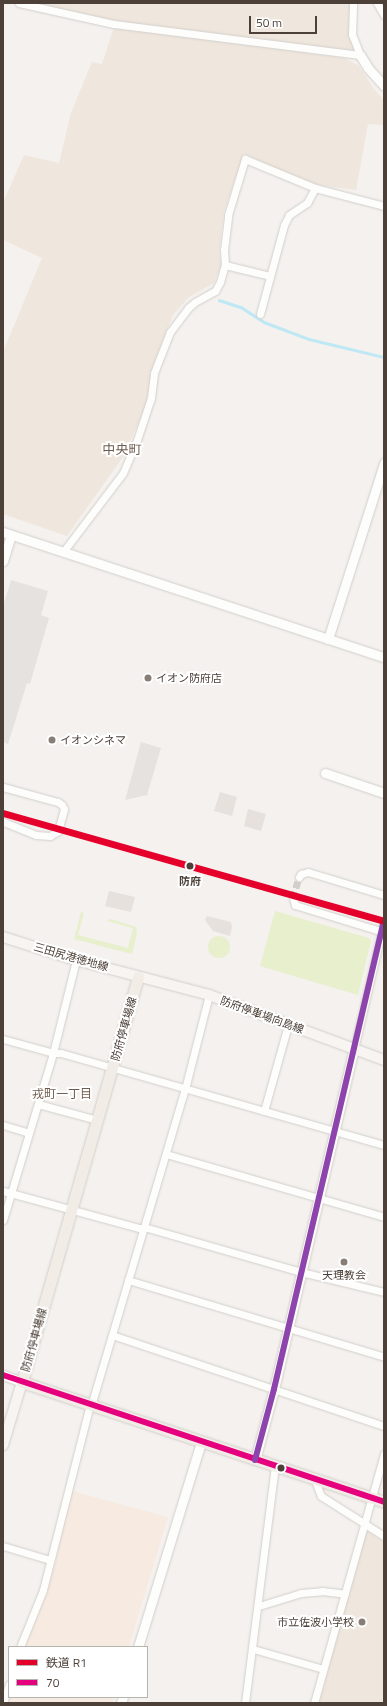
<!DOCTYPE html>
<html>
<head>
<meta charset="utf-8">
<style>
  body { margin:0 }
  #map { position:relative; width:387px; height:1706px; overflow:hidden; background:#f4f1ee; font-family:"Titillium Web","Noto Sans JP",sans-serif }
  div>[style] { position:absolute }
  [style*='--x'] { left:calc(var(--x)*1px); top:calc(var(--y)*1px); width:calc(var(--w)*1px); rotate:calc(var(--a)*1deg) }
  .commercial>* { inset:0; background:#f7eae1 }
  .industrial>* { inset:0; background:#e6e1dd }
  .education>* { inset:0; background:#efe6dd }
  .green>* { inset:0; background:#e8efcd }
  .round { border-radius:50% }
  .parking>* { inset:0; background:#e6e2df }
  .stream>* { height:2.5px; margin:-1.25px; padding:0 1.25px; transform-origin:1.25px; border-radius:1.25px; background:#bde8f4 }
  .minor-tunnel>* { height:7px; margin-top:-3.5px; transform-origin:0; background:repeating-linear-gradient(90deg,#d2ceca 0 7px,transparent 0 10.5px) }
  .roads { filter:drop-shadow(0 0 1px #d2cfcb) drop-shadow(0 0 1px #d2cfcb) }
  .minor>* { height:7px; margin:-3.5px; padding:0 3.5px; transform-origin:3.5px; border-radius:3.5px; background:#fdfdfc }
  .tertiary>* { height:9px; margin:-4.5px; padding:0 4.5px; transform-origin:4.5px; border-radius:4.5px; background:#fdfdfc }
  .secondary>* { height:10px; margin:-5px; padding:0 5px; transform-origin:5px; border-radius:5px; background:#f7f4f1 }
  .primary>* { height:11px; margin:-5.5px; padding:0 5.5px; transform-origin:5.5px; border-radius:5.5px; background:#f2ece6 }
  .bus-1>* { height:6px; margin:-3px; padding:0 3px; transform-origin:3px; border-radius:3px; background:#e5007d }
  .bus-2>* { height:6px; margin:-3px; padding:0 3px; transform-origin:3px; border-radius:3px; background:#8e44ad }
  .rail-1>* { height:7px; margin:-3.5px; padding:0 3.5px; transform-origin:3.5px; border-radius:3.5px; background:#e4002b }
  .dots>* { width:11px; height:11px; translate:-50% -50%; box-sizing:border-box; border:2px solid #fff; border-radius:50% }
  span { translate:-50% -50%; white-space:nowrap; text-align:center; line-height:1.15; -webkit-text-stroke:4px #fff; paint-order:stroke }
  .poi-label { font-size:11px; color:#4c4038 }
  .left { translate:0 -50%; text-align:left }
  .right { translate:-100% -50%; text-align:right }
  .stop-label { font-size:11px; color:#4c4038; font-weight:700 }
  .street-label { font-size:11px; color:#4c4038 }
  .neighbourhood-label { font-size:12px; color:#705c4e }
  .quarter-label { font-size:13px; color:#705c4e }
  .frame { position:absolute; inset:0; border:4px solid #4c4038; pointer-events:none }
  .legend { position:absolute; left:8px; top:1646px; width:140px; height:52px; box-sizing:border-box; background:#fff; border:1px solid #b7b3af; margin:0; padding:5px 7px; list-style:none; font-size:12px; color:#4c4038 }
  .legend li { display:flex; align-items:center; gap:8px; height:20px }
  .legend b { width:20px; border:1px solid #b7b3af }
  .scale { position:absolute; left:249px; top:16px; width:68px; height:18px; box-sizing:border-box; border:2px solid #4c4038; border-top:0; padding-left:5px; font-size:12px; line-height:14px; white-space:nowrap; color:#4c4038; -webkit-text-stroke:3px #fff; paint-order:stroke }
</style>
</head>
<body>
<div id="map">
  <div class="commercial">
    <div style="clip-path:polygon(72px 1491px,168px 1517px,129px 1647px,25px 1647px,55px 1564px)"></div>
    <div style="clip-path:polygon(10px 1697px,114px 1697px,112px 1703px,8px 1703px)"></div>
  </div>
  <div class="industrial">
    <div style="clip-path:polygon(220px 792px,237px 797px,232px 816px,214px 811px)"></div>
    <div style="clip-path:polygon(248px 809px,266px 814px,261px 831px,244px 826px)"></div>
    <div style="clip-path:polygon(109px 891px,135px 897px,131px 912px,105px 906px)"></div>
    <div style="clip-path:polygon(207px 916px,231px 922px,232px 927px,230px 936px,213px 931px,205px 920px)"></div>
  </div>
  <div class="education">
    <div style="clip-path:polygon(38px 3px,353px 3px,352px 34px,360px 55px,114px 24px)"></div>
    <div style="clip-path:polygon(114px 27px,344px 58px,359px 66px,374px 89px,384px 100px,384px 125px,368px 124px,356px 190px,312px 184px,244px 154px,224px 211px,219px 253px,221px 265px,214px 283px,189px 297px,173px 315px,153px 366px,146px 406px,123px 457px,67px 536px,3px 514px,3px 352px,42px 258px,3px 240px,3px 203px,24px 155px,59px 163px,71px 113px,92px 62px,102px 64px)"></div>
    <div style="clip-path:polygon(366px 1530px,384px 1542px,384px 1703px,319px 1703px)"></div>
  </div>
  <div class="green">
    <div style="clip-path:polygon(275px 911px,369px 938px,371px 941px,358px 995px,260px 966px)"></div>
    <div style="clip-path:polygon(81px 912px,84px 913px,78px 935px,128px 948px,133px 928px,107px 921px,111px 919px,136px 927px,137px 933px,132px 954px,74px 939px)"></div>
    <div class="round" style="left:208px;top:936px;width:22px;height:22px"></div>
  </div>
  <div class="parking">
    <div style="clip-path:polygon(11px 580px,48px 591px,41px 615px,49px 618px,30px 684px,27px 683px,8px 744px,3px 742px,3px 607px)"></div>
    <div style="clip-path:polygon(141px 742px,161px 748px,147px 795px,125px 800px)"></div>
  </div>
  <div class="stream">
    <div style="--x:219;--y:300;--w:23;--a:18"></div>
    <div style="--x:241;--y:307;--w:27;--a:33"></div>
    <div style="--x:264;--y:322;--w:48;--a:20.7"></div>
    <div style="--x:309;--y:339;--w:77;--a:13.5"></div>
  </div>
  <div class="minor-tunnel">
    <div style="--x:293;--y:898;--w:22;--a:-74"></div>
  </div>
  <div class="roads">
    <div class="minor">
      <div style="--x:19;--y:3;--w:97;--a:12.5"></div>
      <div style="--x:114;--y:24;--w:248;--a:7.2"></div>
      <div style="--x:360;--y:55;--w:22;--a:-111"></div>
      <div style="--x:352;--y:34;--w:31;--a:-88"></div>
      <div style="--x:377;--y:3;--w:14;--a:60"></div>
      <div style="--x:225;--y:265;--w:46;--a:13.7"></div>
      <div style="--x:260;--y:314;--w:92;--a:-74.9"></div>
      <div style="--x:284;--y:225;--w:11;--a:-63"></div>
      <div style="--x:289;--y:215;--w:22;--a:-34"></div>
      <div style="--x:307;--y:203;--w:17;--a:-62"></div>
      <div style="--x:63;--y:552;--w:99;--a:-52.8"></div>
      <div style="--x:123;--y:473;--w:33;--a:-67"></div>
      <div style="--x:136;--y:443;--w:47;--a:-71.6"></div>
      <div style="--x:151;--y:398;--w:25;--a:-83"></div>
      <div style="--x:154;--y:373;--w:44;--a:-68.7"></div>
      <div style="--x:170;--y:332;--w:30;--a:-53"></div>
      <div style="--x:188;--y:308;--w:9;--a:-41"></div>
      <div style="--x:195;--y:302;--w:23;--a:-29"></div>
      <div style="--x:215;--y:291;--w:10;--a:-61"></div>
      <div style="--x:220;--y:282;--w:18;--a:-74"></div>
      <div style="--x:225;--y:265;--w:15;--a:-94"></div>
      <div style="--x:224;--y:250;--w:35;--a:-83"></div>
      <div style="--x:228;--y:215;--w:59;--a:-73.1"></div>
      <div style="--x:245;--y:159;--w:76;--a:22.5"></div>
      <div style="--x:315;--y:188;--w:71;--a:14.6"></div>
      <div style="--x:3;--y:787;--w:57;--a:15.3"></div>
      <div style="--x:58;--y:802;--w:5;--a:37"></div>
      <div style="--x:62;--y:805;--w:4;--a:63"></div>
      <div style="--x:64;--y:809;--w:23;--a:105"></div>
      <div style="--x:58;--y:831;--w:9;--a:148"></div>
      <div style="--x:50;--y:836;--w:14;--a:-176"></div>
      <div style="--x:36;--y:835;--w:35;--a:-158"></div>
      <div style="--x:299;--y:877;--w:4;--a:-56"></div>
      <div style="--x:301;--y:874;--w:7;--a:-16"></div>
      <div style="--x:308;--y:872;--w:79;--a:16.8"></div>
      <div style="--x:293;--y:898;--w:7;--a:74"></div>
      <div style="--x:295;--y:905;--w:93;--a:16.9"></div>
      <div style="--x:3;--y:1039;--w:52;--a:15.6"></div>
      <div style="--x:53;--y:1053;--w:8;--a:0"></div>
      <div style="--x:61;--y:1053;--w:336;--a:15.9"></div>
      <div style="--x:354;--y:1049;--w:131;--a:-76.8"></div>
      <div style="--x:38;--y:1104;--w:61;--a:15.2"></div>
      <div style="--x:264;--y:1111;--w:89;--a:-74.4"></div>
      <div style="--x:3;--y:1125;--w:27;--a:17"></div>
      <div style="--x:166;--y:1154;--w:227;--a:16.1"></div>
      <div style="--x:3;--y:1191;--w:145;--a:15.2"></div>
      <div style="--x:3;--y:1220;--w:174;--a:-73.3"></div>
      <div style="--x:53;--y:1053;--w:96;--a:-76.1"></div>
      <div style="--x:144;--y:1227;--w:163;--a:16"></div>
      <div style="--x:301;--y:1272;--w:85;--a:13.5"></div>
      <div style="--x:128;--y:1280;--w:267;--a:16.7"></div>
      <div style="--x:112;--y:1335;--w:287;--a:18.5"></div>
      <div style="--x:93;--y:1399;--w:323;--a:-73.5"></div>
      <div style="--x:185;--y:1089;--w:97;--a:-75.7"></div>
      <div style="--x:314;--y:1478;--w:19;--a:69"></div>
      <div style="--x:321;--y:1496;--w:75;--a:32.4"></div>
      <div style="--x:3;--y:1546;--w:49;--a:16.6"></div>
      <div style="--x:259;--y:1606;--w:44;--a:-17.2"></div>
      <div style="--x:301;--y:1593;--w:21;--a:-5"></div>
      <div style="--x:322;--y:1591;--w:23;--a:7"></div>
      <div style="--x:20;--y:1647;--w:61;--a:-68"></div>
      <div style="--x:43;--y:1590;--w:192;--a:-75.8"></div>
      <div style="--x:253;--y:1649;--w:73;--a:15.9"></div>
      <div style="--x:3;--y:1703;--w:20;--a:-72"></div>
      <div style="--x:245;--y:1703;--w:239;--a:-82.8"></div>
      <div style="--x:314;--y:1703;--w:259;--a:-74.3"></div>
    </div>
    <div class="tertiary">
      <div style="--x:360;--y:55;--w:15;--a:58"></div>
      <div style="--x:368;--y:68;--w:24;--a:48"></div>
      <div style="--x:3;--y:532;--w:401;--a:18.2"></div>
      <div style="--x:3;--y:561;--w:27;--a:-73"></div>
      <div style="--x:328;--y:639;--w:185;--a:-72.3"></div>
      <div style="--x:325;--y:773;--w:62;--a:18.7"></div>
      <div style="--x:3;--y:1375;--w:20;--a:20"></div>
      <div style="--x:255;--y:1460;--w:73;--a:-75"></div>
      <div style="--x:274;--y:1389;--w:349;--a:-76.8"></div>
      <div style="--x:138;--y:1647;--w:214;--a:-72.9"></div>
      <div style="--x:121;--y:1703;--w:6;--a:-72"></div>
    </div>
    <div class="secondary">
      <div style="--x:3;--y:937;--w:77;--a:17.5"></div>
      <div style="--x:76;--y:960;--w:138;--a:14.7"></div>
      <div style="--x:209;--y:995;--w:187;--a:20.4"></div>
      <div style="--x:3;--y:1445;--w:66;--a:-73.2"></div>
    </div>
    <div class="primary">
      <div style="--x:138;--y:977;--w:421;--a:106"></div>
      <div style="--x:22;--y:1382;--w:381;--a:18.3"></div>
    </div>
  </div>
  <div class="bus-1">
    <div style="--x:3;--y:1375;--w:402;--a:18.4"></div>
  </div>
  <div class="bus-2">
    <div style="--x:255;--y:1460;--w:73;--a:-75"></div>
    <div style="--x:274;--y:1389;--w:481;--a:-76.8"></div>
  </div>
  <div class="rail-1">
    <div style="--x:3;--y:813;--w:396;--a:15.8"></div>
  </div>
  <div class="dots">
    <div style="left:148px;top:678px;background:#877e78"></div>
    <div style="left:52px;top:740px;background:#877e78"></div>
    <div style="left:190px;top:866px;background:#4c4038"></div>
    <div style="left:344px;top:1262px;background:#877e78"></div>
    <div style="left:281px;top:1468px;background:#4c4038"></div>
    <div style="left:362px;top:1622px;background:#877e78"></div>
  </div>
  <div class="poi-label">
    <span class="left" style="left:156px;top:678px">イオン防府店</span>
    <span class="left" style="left:60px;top:740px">イオンシネマ</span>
    <span style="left:344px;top:1275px">天理教会</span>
    <span class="right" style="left:354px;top:1622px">市立佐波小学校</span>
  </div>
  <div class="stop-label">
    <span style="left:190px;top:881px">防府</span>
  </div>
  <div class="street-label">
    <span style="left:71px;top:957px;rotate:16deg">三田尻港徳地線</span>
    <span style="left:262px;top:1015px;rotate:20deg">防府停車場向島線</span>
    <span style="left:124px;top:1029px;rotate:-74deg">防府停車場線</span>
    <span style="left:34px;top:1340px;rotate:-74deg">防府停車場線</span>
  </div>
  <div class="neighbourhood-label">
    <span style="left:62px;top:1094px">戎町一丁目</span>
  </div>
  <div class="quarter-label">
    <span style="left:122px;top:449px">中央町</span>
  </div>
  <div class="frame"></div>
  <ul class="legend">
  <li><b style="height:5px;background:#e4002b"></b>鉄道 R1</li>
  <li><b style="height:5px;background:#e5007d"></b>70</li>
  </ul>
  <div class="scale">50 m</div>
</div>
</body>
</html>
